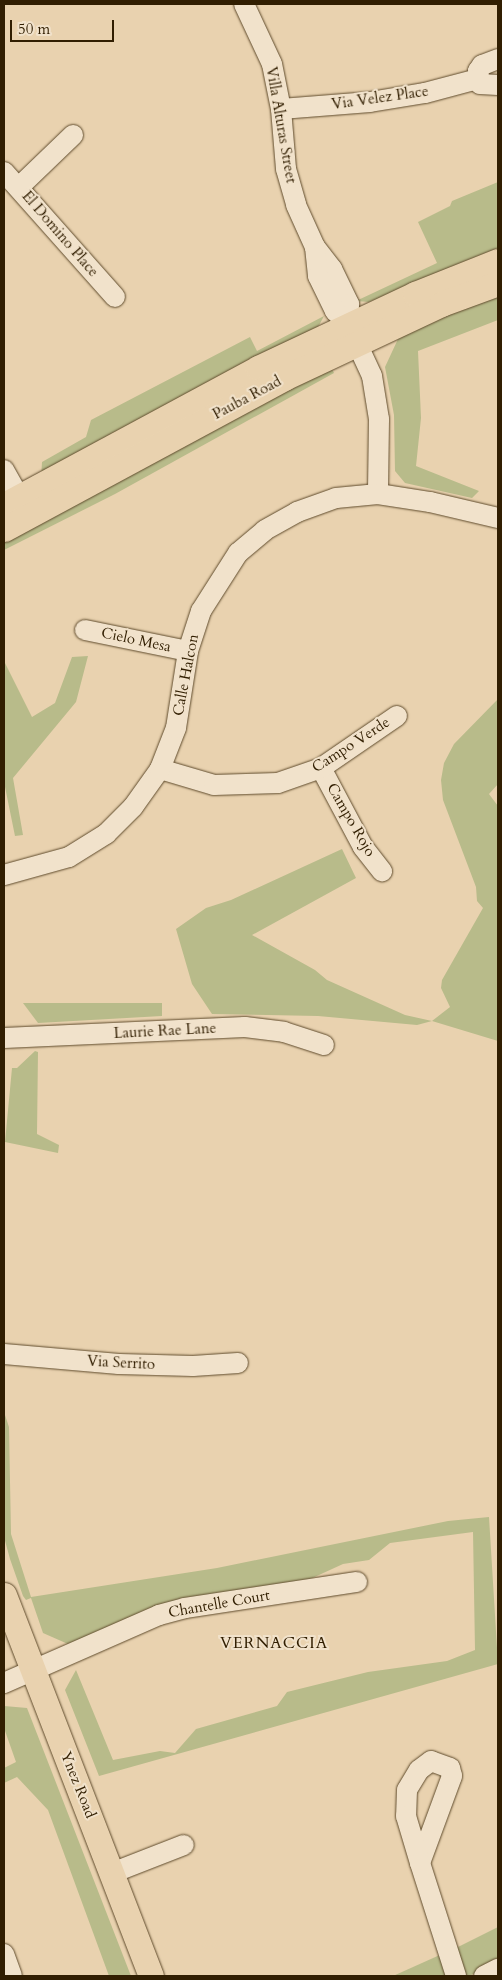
<!DOCTYPE html>
<html>
<head>
<meta charset="utf-8">
<style>
  body { margin:0 }
  #map { position:relative; width:502px; height:1980px; overflow:hidden; background:#e9d2af; font-family:Cardo,serif }
  div>[style] { position:absolute }
  [style*='--x'] { left:calc(var(--x)*1px); top:calc(var(--y)*1px); width:calc(var(--w)*1px); rotate:calc(var(--a)*1deg) }
  .green>* { inset:0; background:#b8bb8a }
  .roads { filter:drop-shadow(0 0 1px #5f4b2c) drop-shadow(0 0 1px #5f4b2c) }
  .minor>* { height:20px; margin:-10px; padding:0 10px; transform-origin:10px; border-radius:10px; background:#f1e2cb }
  .major>* { height:25px; margin:-12.5px; padding:0 12.5px; transform-origin:12.5px; border-radius:12.5px; background:#e9d2af }
  span { translate:-50% -50%; white-space:nowrap; text-align:center; line-height:1.15; -webkit-text-stroke:4px #f1e2cb; paint-order:stroke }
  .street-label { font-size:15px; color:#311e01 }
  .neighbourhood-label { font-size:16px; color:#311e01; letter-spacing:1px }
  .frame { position:absolute; inset:0; border:5px solid #311e01; pointer-events:none }
  .scale { position:absolute; left:10px; top:20px; width:104px; height:22px; box-sizing:border-box; border:2px solid #311e01; border-top:0; padding-left:6px; font-size:15px; line-height:18px; white-space:nowrap; color:#311e01; -webkit-text-stroke:4px #f1e2cb; paint-order:stroke }
</style>
</head>
<body>
<div id="map">
  <div class="green">
    <div style="clip-path:polygon(498px 182px,498px 250px,369px 302px,356px 301px,437px 263px,418px 222px,450px 206px,452px 201px)"></div>
    <div style="clip-path:polygon(498px 293px,498px 320px,418px 351px,421px 418px,416px 466px,479px 491px,472px 498px,405px 483px,395px 471px,394px 415px,385px 367px,398px 339px,396px 334px)"></div>
    <div style="clip-path:polygon(324px 316px,317px 329px,41px 479px,42px 462px,86px 437px,91px 420px,250px 337px,257px 351px)"></div>
    <div style="clip-path:polygon(330px 365px,334px 373px,115px 494px,4px 550px,4px 540px)"></div>
    <div style="clip-path:polygon(88px 656px,76px 702px,13px 778px,23px 835px,15px 836px,4px 782px,4px 661px,32px 717px,55px 703px,72px 657px)"></div>
    <div style="clip-path:polygon(498px 699px,498px 784px,489px 794px,498px 806px,498px 1041px,432px 1021px,417px 1025px,318px 1016px,212px 1014px,192px 984px,176px 929px,206px 908px,231px 900px,342px 849px,356px 878px,252px 935px,315px 970px,327px 980px,405px 1015px,432px 1021px,450px 1007px,441px 988px,442px 980px,483px 908px,477px 901px,476px 887px,443px 800px,441px 780px,444px 763px,454px 744px)"></div>
    <div style="clip-path:polygon(23px 1003px,162px 1003px,162px 1016px,38px 1023px)"></div>
    <div style="clip-path:polygon(35px 1051px,38px 1052px,37px 1134px,59px 1145px,58px 1153px,5px 1142px,12px 1068px,17px 1068px)"></div>
    <div style="clip-path:polygon(4px 1412px,9px 1427px,11px 1534px,31px 1597px,217px 1568px,448px 1521px,489px 1517px,498px 1664px,99px 1776px,65px 1690px,76px 1670px,113px 1760px,160px 1751px,175px 1753px,196px 1729px,277px 1706px,287px 1692px,368px 1672px,447px 1661px,475px 1650px,473px 1532px,390px 1543px,369px 1560px,343px 1564px,308px 1580px,179px 1600px,68px 1644px,43px 1633px,31px 1598px,26px 1600px,23px 1596px,10px 1559px,4px 1537px)"></div>
    <div style="clip-path:polygon(4px 1706px,27px 1708px,131px 1976px,109px 1976px,48px 1810px,17px 1777px,4px 1783px,4px 1768px,16px 1762px,4px 1728px)"></div>
    <div style="clip-path:polygon(498px 1927px,498px 1963px,469px 1976px,462px 1975px,452px 1950px)"></div>
    <div style="clip-path:polygon(442px 1954px,451px 1976px,393px 1976px)"></div>
  </div>
  <div class="roads">
    <div class="minor">
      <div style="--x:244;--y:4;--w:66;--a:65"></div>
      <div style="--x:272;--y:64;--w:46;--a:78.7"></div>
      <div style="--x:281;--y:109;--w:60;--a:85.2"></div>
      <div style="--x:286;--y:169;--w:37;--a:74"></div>
      <div style="--x:296;--y:205;--w:46;--a:65.7"></div>
      <div style="--x:315;--y:247;--w:28;--a:52"></div>
      <div style="--x:332;--y:269;--w:39;--a:64"></div>
      <div style="--x:349;--y:304;--w:20;--a:93"></div>
      <div style="--x:498;--y:59;--w:17;--a:159"></div>
      <div style="--x:482;--y:65;--w:7;--a:124"></div>
      <div style="--x:478;--y:71;--w:13;--a:81"></div>
      <div style="--x:480;--y:84;--w:18;--a:3"></div>
      <div style="--x:281;--y:109;--w:89;--a:-4.5"></div>
      <div style="--x:370;--y:102;--w:56;--a:-9.3"></div>
      <div style="--x:425;--y:93;--w:55;--a:-14.8"></div>
      <div style="--x:4;--y:172;--w:167;--a:48.4"></div>
      <div style="--x:19;--y:187;--w:75;--a:-43.9"></div>
      <div style="--x:315;--y:247;--w:29;--a:84"></div>
      <div style="--x:318;--y:276;--w:39;--a:64"></div>
      <div style="--x:335;--y:311;--w:18;--a:45"></div>
      <div style="--x:348;--y:324;--w:57;--a:65.2"></div>
      <div style="--x:372;--y:376;--w:44;--a:80.8"></div>
      <div style="--x:379;--y:419;--w:75;--a:90.8"></div>
      <div style="--x:4;--y:470;--w:45;--a:60.6"></div>
      <div style="--x:85;--y:630;--w:105;--a:11.5"></div>
      <div style="--x:321;--y:768;--w:89;--a:62"></div>
      <div style="--x:363;--y:847;--w:31;--a:52"></div>
      <div style="--x:160;--y:769;--w:56;--a:16.5"></div>
      <div style="--x:214;--y:785;--w:64;--a:-1.8"></div>
      <div style="--x:278;--y:783;--w:46;--a:-19.2"></div>
      <div style="--x:321;--y:768;--w:92;--a:-34.4"></div>
      <div style="--x:4;--y:875;--w:67;--a:-15.5"></div>
      <div style="--x:69;--y:857;--w:44;--a:-31.9"></div>
      <div style="--x:106;--y:834;--w:38;--a:-45"></div>
      <div style="--x:133;--y:807;--w:47;--a:-54.6"></div>
      <div style="--x:160;--y:769;--w:44;--a:-68.7"></div>
      <div style="--x:176;--y:728;--w:78;--a:-81.1"></div>
      <div style="--x:188;--y:651;--w:42;--a:-72"></div>
      <div style="--x:201;--y:611;--w:69;--a:-57.5"></div>
      <div style="--x:238;--y:553;--w:35;--a:-40"></div>
      <div style="--x:265;--y:530;--w:37;--a:-29"></div>
      <div style="--x:297;--y:512;--w:41;--a:-19.7"></div>
      <div style="--x:336;--y:498;--w:42;--a:-5.4"></div>
      <div style="--x:378;--y:494;--w:53;--a:8.7"></div>
      <div style="--x:430;--y:502;--w:70;--a:13.2"></div>
      <div style="--x:4;--y:1038;--w:241;--a:-2.6"></div>
      <div style="--x:245;--y:1027;--w:39;--a:7"></div>
      <div style="--x:284;--y:1032;--w:42;--a:18"></div>
      <div style="--x:4;--y:1354;--w:115;--a:5"></div>
      <div style="--x:119;--y:1364;--w:74;--a:1.5"></div>
      <div style="--x:193;--y:1366;--w:45;--a:-3.8"></div>
      <div style="--x:4;--y:1683;--w:169;--a:-23.7"></div>
      <div style="--x:159;--y:1615;--w:27;--a:-15"></div>
      <div style="--x:185;--y:1608;--w:174;--a:-8.6"></div>
      <div style="--x:420;--y:1863;--w:93;--a:-69.8"></div>
      <div style="--x:452;--y:1776;--w:8;--a:-104"></div>
      <div style="--x:450;--y:1768;--w:20;--a:-160"></div>
      <div style="--x:431;--y:1761;--w:15;--a:143"></div>
      <div style="--x:419;--y:1770;--w:23;--a:121"></div>
      <div style="--x:407;--y:1790;--w:26;--a:92"></div>
      <div style="--x:406;--y:1816;--w:49;--a:73.4"></div>
      <div style="--x:420;--y:1863;--w:119;--a:72.3"></div>
      <div style="--x:112;--y:1873;--w:77;--a:-21.3"></div>
      <div style="--x:4;--y:1954;--w:23;--a:70"></div>
      <div style="--x:484;--y:1976;--w:16;--a:-27"></div>
    </div>
    <div class="major">
      <div style="--x:4;--y:505;--w:289;--a:-28.3"></div>
      <div style="--x:258;--y:368;--w:174;--a:-25.2"></div>
      <div style="--x:415;--y:294;--w:89;--a:-21.7"></div>
      <div style="--x:4;--y:529;--w:318;--a:-28.3"></div>
      <div style="--x:284;--y:378;--w:174;--a:-25.2"></div>
      <div style="--x:441;--y:304;--w:61;--a:-20.2"></div>
      <div style="--x:4;--y:1595;--w:408;--a:68.9"></div>
    </div>
  </div>
  <div class="street-label">
    <span style="left:380px;top:98px;rotate:-8deg">Via Velez Place</span>
    <span style="left:281px;top:125px;rotate:80deg">Villa Alturas Street</span>
    <span style="left:60px;top:234px;rotate:49deg">El Domino Place</span>
    <span style="left:247px;top:398px;rotate:-28deg">Pauba Road</span>
    <span style="left:136px;top:640px;rotate:12deg">Cielo Mesa</span>
    <span style="left:186px;top:675px;rotate:-79deg">Calle Halcon</span>
    <span style="left:351px;top:745px;rotate:-33deg">Campo Verde</span>
    <span style="left:351px;top:820px;rotate:60deg">Campo Rojo</span>
    <span style="left:165px;top:1031px;rotate:-3deg">Laurie Rae Lane</span>
    <span style="left:121px;top:1363px;rotate:3deg">Via Serrito</span>
    <span style="left:219px;top:1604px;rotate:-10deg">Chantelle Court</span>
    <span style="left:78px;top:1785px;rotate:68deg">Ynez Road</span>
  </div>
  <div class="neighbourhood-label">
    <span style="left:274px;top:1643px">VERNACCIA</span>
  </div>
  <div class="frame"></div>
  <div class="scale">50 m</div>
</div>
</body>
</html>
